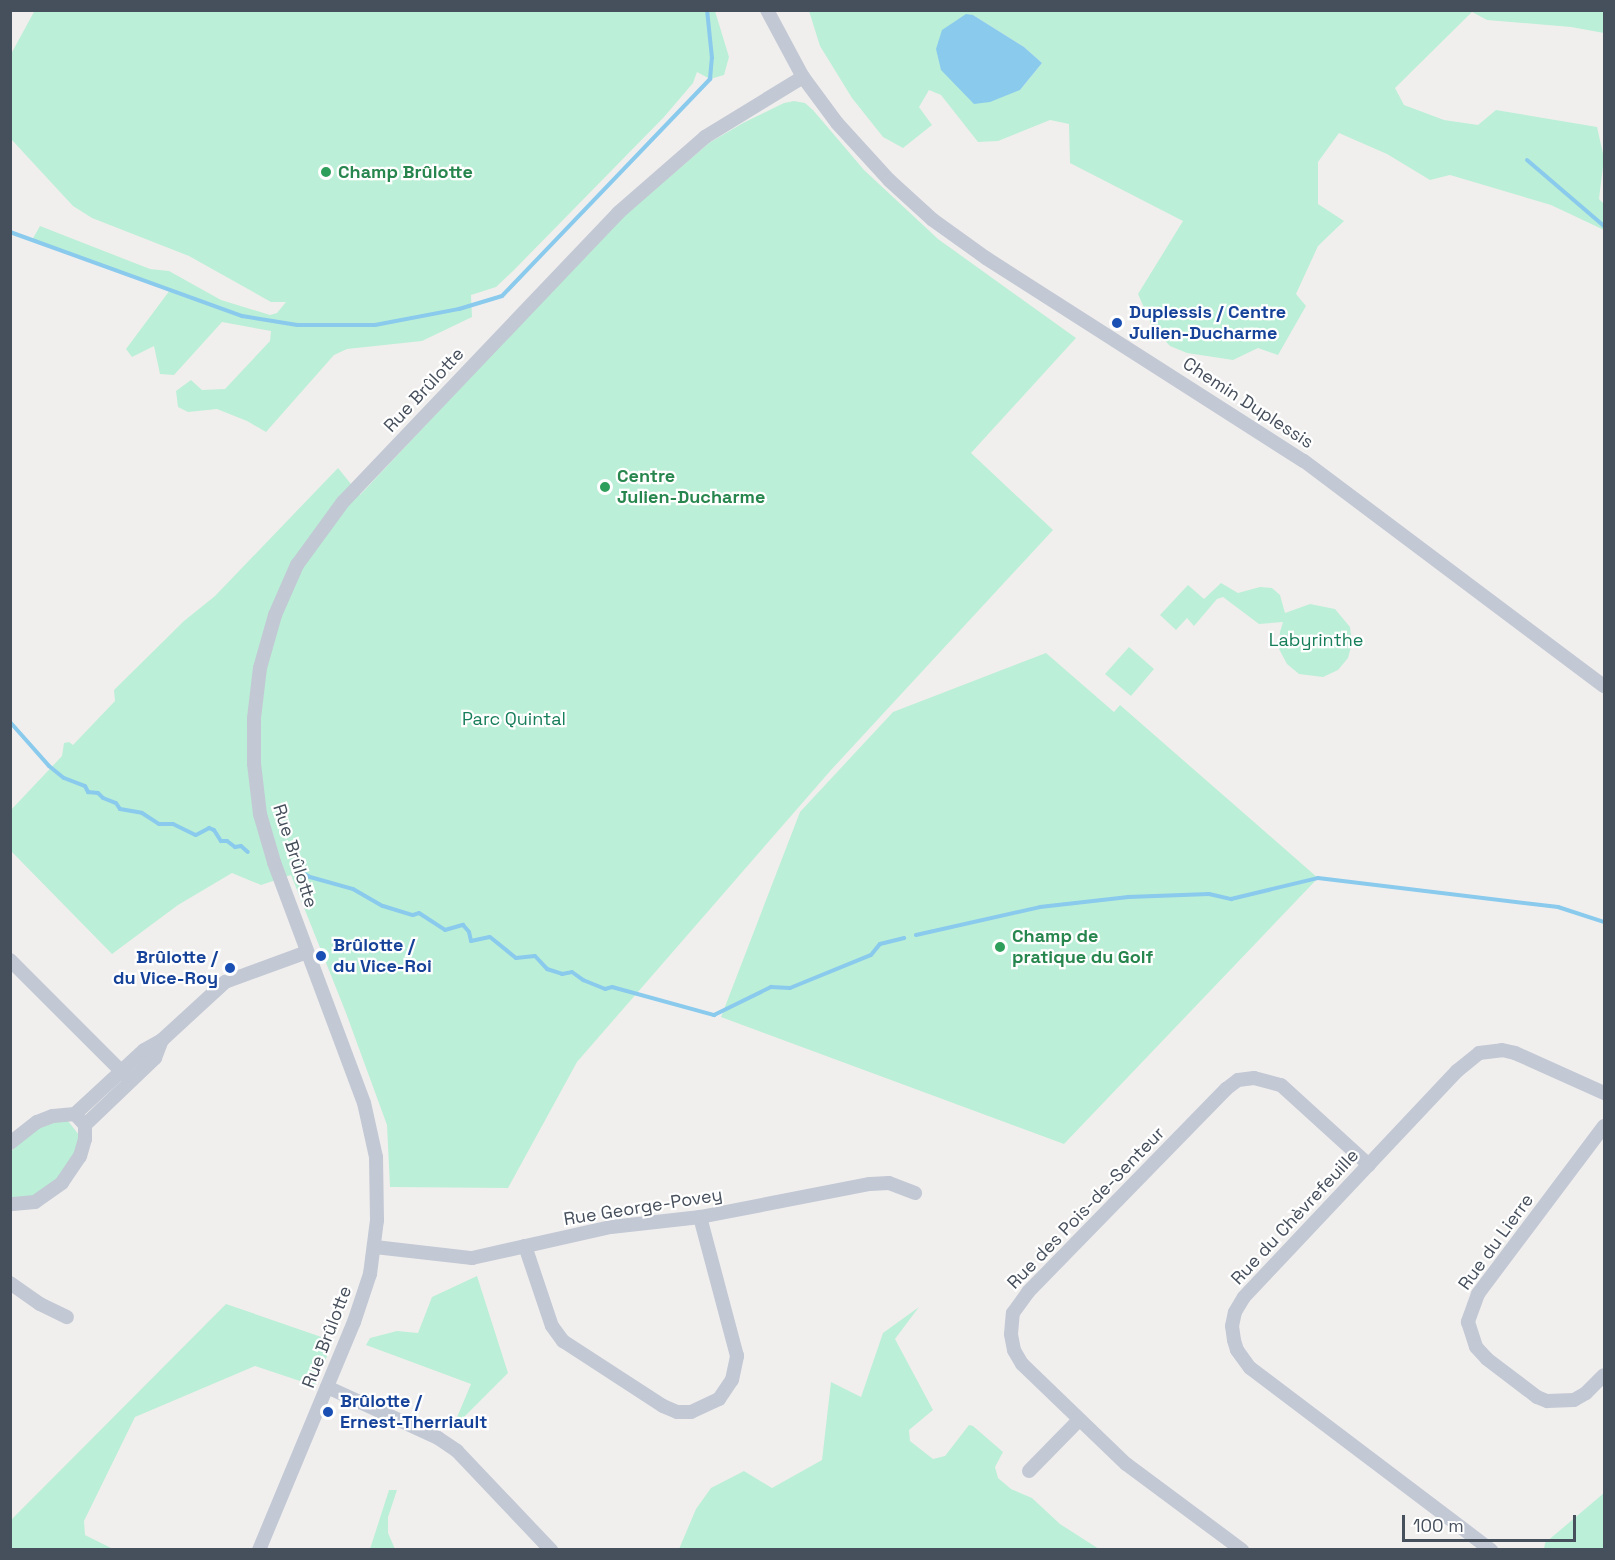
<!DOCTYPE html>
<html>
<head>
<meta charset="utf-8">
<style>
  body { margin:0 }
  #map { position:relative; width:1615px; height:1560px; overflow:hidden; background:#f1efee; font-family:"Space Grotesk",sans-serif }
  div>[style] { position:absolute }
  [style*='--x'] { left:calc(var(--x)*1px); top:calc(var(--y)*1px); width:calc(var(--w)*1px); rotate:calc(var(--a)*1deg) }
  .green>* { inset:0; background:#bcefd7 }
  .water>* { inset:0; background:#89caed }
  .stream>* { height:4px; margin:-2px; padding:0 2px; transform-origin:2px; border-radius:2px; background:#89caed }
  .minor>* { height:14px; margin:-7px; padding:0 7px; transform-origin:7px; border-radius:7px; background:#c2c8d4 }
  .dots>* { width:16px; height:16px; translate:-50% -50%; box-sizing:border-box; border:3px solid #fff; border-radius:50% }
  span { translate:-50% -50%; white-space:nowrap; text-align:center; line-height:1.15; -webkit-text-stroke:4.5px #fff; paint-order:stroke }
  .leisure-label { font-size:18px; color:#27864d; font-weight:700 }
  .left { translate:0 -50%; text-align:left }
  .transit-label { font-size:18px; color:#164399; font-weight:700 }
  .right { translate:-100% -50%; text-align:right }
  .street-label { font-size:18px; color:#464f5c }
  .park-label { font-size:18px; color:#167e59 }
  .frame { position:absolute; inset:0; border:12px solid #464f5c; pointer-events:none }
  .scale { position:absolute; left:1402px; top:1515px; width:174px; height:27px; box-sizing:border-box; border:3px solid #464f5c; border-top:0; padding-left:8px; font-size:18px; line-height:21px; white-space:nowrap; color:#464f5c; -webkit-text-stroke:4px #fff; paint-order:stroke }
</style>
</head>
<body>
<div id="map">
  <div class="green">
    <div style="clip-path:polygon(35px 10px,715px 11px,729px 57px,724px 75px,710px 79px,697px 72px,693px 83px,664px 117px,514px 270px,496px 287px,471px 295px,472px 317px,422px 341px,347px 349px,334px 355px,266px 432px,247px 421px,217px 409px,188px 412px,178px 407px,176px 391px,191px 380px,202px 390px,225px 389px,270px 341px,271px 331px,222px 322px,174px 375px,160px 374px,154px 346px,132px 357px,126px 349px,170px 290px,32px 240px,40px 226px,150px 269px,169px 271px,221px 300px,270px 315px,277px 313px,286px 302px,271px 302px,189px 256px,92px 218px,73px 206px,11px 139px,11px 54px)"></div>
    <div style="clip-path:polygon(evenodd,809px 11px,1604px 11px,1604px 33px,1571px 27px,1487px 20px,1472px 12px,1395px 88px,1404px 105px,1444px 120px,1478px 125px,1496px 110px,1597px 127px,1604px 158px,1599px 199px,1604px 204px,1604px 230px,1551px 205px,1450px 175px,1430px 180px,1387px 154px,1339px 133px,1318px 162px,1318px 204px,1344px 221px,1318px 246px,1296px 294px,1306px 306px,1278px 355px,1258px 348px,1233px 360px,1187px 353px,1170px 346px,1153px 328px,1138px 294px,1183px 221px,1070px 163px,1069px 124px,1050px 120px,998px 141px,978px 142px,941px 95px,929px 90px,919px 107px,932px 125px,903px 148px,883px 137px,852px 98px,820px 46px,809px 11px,973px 15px,1024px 47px,1042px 63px,1020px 90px,973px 15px)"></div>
    <div style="clip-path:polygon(794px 101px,805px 103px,813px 110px,864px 170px,938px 239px,1076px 338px,971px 453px,1053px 530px,831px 770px,577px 1062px,508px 1188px,390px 1187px,387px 1125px,346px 1013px,291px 875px,261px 885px,232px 873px,178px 905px,112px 954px,11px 851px,10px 811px,62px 756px,64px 743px,69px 742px,73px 745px,115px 701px,114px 690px,184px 621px,215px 596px,338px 468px,360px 495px,609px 229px,709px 143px,743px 123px,784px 103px)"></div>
    <div style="clip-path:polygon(1221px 583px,1238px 593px,1260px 587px,1272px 588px,1280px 595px,1285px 613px,1310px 604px,1335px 609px,1350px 627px,1352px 643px,1348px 658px,1338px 670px,1323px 677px,1299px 674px,1287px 664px,1279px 649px,1280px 632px,1283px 622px,1259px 624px,1223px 597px,1217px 599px,1194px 626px,1187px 618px,1176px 630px,1160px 615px,1188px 585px,1204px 599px)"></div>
    <div style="clip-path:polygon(1129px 647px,1154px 669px,1131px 696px,1105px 674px)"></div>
    <div style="clip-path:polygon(1046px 653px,1114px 712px,1120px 705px,1318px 878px,1064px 1144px,721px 1017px,800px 812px,893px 712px)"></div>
    <div style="clip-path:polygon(60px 1120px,68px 1121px,79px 1135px,79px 1146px,64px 1172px,39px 1194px,23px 1199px,11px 1198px,11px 1151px,36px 1129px)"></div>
    <div style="clip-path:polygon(477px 1276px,508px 1373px,452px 1429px,471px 1384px,366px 1345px,370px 1338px,397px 1331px,418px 1333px,432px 1297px)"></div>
    <div style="clip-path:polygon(226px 1304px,333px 1341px,315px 1386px,255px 1366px,135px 1417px,84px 1521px,85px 1535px,113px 1549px,11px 1549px,11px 1520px)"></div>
    <div style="clip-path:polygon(919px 1307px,895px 1339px,933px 1410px,909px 1430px,910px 1441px,933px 1459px,945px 1456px,969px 1425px,973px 1426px,1003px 1452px,995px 1467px,998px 1478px,1011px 1489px,1032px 1498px,1060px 1524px,1099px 1549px,679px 1549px,696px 1509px,711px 1488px,744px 1471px,772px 1488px,822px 1460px,831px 1382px,861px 1397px,883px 1333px)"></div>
    <div style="clip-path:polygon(389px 1490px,397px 1490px,388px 1517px,388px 1533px,395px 1549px,370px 1549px)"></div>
    <div style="clip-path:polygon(1604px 1493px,1604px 1549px,1544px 1549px,1545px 1543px)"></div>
  </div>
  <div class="water">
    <div style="clip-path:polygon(966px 14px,973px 15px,1024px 47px,1042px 63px,1020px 90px,990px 102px,974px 104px,941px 70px,936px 49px,942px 30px)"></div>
  </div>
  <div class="stream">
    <div style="--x:1527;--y:160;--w:101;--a:40.6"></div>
    <div style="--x:10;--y:232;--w:247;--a:19.9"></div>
    <div style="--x:242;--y:316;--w:56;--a:9.3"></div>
    <div style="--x:297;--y:325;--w:78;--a:0"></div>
    <div style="--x:375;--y:325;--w:86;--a:-10.8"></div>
    <div style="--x:459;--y:309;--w:45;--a:-16.8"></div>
    <div style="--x:502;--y:296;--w:301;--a:-46.2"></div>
    <div style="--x:710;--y:79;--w:21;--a:-85"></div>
    <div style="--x:712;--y:58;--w:48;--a:-95.9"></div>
    <div style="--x:10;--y:722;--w:59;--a:48.4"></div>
    <div style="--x:49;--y:766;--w:19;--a:39"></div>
    <div style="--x:64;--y:778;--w:22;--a:21"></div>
    <div style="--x:85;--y:786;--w:7;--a:63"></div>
    <div style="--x:88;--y:792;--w:10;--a:6"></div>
    <div style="--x:98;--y:793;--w:7;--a:45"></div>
    <div style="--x:103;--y:798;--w:14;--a:21"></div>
    <div style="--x:116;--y:803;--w:7;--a:56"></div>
    <div style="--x:120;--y:809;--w:22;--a:10"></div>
    <div style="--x:142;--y:813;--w:20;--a:33"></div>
    <div style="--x:159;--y:824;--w:14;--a:0"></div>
    <div style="--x:173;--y:824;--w:25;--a:26"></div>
    <div style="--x:196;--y:835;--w:15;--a:-28"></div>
    <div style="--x:209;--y:828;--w:5;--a:22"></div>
    <div style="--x:214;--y:830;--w:13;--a:58"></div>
    <div style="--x:221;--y:841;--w:6;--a:0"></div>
    <div style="--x:227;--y:841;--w:10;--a:37"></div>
    <div style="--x:235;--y:847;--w:6;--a:-9"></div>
    <div style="--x:241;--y:846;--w:9;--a:41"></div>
    <div style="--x:297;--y:869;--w:15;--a:32"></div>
    <div style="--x:310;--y:877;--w:45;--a:15.6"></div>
    <div style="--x:353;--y:889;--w:34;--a:30"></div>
    <div style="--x:383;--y:906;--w:31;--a:17"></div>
    <div style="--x:413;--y:915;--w:6;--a:-18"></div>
    <div style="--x:419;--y:913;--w:31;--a:33"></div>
    <div style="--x:445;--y:930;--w:19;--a:-16"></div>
    <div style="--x:463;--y:925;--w:9;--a:49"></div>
    <div style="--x:469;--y:932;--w:9;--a:77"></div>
    <div style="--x:471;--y:941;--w:19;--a:-12"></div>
    <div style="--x:490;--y:937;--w:33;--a:39"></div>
    <div style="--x:516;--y:958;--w:19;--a:-6"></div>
    <div style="--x:535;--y:956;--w:18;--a:47"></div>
    <div style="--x:547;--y:969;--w:16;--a:18"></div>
    <div style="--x:562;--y:974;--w:10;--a:-11"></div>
    <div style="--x:572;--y:972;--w:14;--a:36"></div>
    <div style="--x:583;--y:980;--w:24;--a:22"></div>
    <div style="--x:605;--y:989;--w:7;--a:-16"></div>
    <div style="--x:612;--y:987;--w:106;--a:15.4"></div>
    <div style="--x:714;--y:1015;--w:64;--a:-26.2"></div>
    <div style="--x:771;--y:987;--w:19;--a:3"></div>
    <div style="--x:790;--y:988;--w:87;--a:-22.2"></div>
    <div style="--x:871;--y:955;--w:14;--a:-51"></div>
    <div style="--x:880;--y:944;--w:25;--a:-14"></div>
    <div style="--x:916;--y:935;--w:127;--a:-12.7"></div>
    <div style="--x:1040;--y:907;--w:89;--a:-6.5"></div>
    <div style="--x:1128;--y:897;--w:81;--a:-2.1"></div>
    <div style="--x:1209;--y:894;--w:23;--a:13"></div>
    <div style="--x:1231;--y:899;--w:89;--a:-13.6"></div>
    <div style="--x:1318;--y:878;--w:242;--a:6.9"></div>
    <div style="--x:1558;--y:907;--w:48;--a:18.1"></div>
  </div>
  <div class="minor">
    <div style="--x:767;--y:10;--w:76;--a:61.8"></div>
    <div style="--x:803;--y:77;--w:57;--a:53.5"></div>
    <div style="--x:837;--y:123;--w:77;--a:47.6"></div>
    <div style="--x:889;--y:180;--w:59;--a:42.3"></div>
    <div style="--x:933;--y:220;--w:65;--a:35.6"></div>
    <div style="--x:986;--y:258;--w:377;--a:32.6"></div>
    <div style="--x:1304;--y:461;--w:375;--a:36.9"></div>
    <div style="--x:10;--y:960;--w:171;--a:45"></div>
    <div style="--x:75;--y:1114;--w:94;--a:-42.8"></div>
    <div style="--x:144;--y:1050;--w:21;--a:-29"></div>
    <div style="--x:162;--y:1040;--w:86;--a:-42.6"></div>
    <div style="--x:225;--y:982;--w:87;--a:-20.1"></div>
    <div style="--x:85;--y:1125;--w:97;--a:-43.7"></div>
    <div style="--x:155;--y:1058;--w:19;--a:-69"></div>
    <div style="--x:1604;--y:1126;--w:210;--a:126.9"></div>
    <div style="--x:1478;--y:1294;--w:30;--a:110"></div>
    <div style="--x:1468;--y:1322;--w:26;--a:72"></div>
    <div style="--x:1476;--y:1347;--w:16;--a:47"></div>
    <div style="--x:1487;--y:1359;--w:63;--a:37.2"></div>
    <div style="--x:1537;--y:1397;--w:11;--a:22"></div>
    <div style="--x:1547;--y:1401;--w:27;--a:-2"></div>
    <div style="--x:1574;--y:1400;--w:14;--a:-30"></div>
    <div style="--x:1586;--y:1393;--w:25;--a:-45"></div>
    <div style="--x:10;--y:1143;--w:34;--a:-38"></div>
    <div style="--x:37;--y:1122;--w:17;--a:-21"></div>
    <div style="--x:53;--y:1116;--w:22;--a:-5"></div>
    <div style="--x:75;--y:1114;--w:15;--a:48"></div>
    <div style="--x:85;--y:1125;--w:14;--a:90"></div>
    <div style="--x:85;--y:1139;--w:18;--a:106"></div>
    <div style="--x:80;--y:1156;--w:32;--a:124"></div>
    <div style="--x:62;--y:1183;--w:33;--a:145"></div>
    <div style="--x:35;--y:1202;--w:25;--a:175"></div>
    <div style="--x:525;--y:1246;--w:84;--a:71.4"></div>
    <div style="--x:552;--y:1326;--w:19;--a:54"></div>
    <div style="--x:563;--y:1341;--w:119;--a:33"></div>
    <div style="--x:663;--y:1406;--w:15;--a:23"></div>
    <div style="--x:677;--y:1412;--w:14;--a:0"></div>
    <div style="--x:691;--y:1412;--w:31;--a:-25"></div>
    <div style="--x:719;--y:1399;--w:23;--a:-56"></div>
    <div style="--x:732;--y:1380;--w:25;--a:-78"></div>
    <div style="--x:737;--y:1356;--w:144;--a:-104.9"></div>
    <div style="--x:375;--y:1247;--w:98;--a:6.5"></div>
    <div style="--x:472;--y:1258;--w:142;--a:-12.6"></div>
    <div style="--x:611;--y:1227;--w:90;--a:-6.4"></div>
    <div style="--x:700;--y:1217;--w:173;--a:-11"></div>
    <div style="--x:870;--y:1184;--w:19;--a:-3"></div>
    <div style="--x:889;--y:1183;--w:28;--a:21"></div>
    <div style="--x:10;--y:1283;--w:37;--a:35"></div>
    <div style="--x:40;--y:1304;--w:30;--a:26"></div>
    <div style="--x:327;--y:1387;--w:122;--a:24.7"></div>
    <div style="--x:438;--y:1438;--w:23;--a:34"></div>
    <div style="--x:457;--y:1451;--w:137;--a:46.5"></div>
    <div style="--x:1029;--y:1471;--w:71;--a:-45.6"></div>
    <div style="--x:259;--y:1550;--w:247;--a:-67.4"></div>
    <div style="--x:354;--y:1322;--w:51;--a:-71.6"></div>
    <div style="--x:370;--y:1274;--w:54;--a:-82.6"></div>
    <div style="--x:377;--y:1220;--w:63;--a:-90.9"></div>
    <div style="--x:376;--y:1157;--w:55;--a:-102.5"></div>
    <div style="--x:364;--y:1103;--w:257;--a:-110.5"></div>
    <div style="--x:274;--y:862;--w:50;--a:-106.3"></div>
    <div style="--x:260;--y:814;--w:50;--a:-96.8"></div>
    <div style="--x:254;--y:764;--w:46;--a:-90"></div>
    <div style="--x:254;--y:718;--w:50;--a:-83.2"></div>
    <div style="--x:260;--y:668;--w:55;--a:-74.2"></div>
    <div style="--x:275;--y:615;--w:55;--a:-66.3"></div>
    <div style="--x:297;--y:565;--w:78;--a:-53.9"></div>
    <div style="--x:343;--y:502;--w:399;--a:-46.4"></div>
    <div style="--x:618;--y:213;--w:116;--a:-41.1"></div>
    <div style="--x:705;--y:137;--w:115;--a:-31.5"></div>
    <div style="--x:1242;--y:1550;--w:144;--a:-143.4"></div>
    <div style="--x:1126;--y:1464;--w:144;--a:-136.1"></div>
    <div style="--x:1022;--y:1364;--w:16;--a:-120"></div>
    <div style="--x:1014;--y:1350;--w:16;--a:-101"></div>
    <div style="--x:1011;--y:1334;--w:21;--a:-85"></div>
    <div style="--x:1013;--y:1313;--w:26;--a:-54"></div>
    <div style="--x:1028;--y:1292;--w:284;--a:-45.7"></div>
    <div style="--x:1226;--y:1089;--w:15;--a:-37"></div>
    <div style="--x:1238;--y:1080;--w:16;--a:-7"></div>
    <div style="--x:1254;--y:1078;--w:28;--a:15"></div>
    <div style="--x:1281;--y:1085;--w:119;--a:42.3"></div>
    <div style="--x:1491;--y:1550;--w:302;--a:-142.9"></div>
    <div style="--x:1250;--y:1368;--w:22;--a:-126"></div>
    <div style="--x:1237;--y:1350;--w:10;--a:-107"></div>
    <div style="--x:1234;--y:1340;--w:14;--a:-98"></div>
    <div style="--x:1232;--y:1326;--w:14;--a:-78"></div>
    <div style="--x:1235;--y:1312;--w:17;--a:-59"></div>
    <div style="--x:1244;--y:1297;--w:311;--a:-46.7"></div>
    <div style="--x:1457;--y:1071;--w:28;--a:-39"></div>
    <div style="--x:1479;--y:1053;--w:23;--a:-7"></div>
    <div style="--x:1502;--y:1050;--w:13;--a:13"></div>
    <div style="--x:1515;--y:1053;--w:98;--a:24.2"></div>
  </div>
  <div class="dots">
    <div style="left:326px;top:172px;background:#2e9e5b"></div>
    <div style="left:1117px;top:323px;background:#1a4fb4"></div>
    <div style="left:605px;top:487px;background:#2e9e5b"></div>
    <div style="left:1000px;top:947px;background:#2e9e5b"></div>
    <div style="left:321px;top:956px;background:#1a4fb4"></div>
    <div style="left:230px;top:968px;background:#1a4fb4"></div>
    <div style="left:328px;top:1412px;background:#1a4fb4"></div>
  </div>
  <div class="leisure-label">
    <span class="left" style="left:338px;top:172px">Champ Brûlotte</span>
    <span class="left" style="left:617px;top:487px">Centre<br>Julien-Ducharme</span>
    <span class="left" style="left:1012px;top:947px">Champ de<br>pratique du Golf</span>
  </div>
  <div class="transit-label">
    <span class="left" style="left:1129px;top:323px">Duplessis / Centre<br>Julien-Ducharme</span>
    <span class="left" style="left:333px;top:956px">Brûlotte /<br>du Vice-Roi</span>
    <span class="right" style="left:218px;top:968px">Brûlotte /<br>du Vice-Roy</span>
    <span class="left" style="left:340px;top:1412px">Brûlotte /<br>Ernest-Therriault</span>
  </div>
  <div class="street-label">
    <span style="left:424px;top:390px;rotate:-47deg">Rue Brûlotte</span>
    <span style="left:1248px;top:403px;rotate:33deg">Chemin Duplessis</span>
    <span style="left:295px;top:856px;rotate:72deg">Rue Brûlotte</span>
    <span style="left:643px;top:1207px;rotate:-9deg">Rue George-Povey</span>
    <span style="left:1086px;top:1208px;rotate:-46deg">Rue des Pois-de-Senteur</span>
    <span style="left:1295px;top:1217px;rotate:-47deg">Rue du Chèvrefeuille</span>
    <span style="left:1496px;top:1242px;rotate:-54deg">Rue du Lierre</span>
    <span style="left:327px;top:1337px;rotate:-69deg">Rue Brûlotte</span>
  </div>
  <div class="park-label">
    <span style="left:1316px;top:640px">Labyrinthe</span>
    <span style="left:514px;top:719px">Parc Quintal</span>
  </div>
  <div class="frame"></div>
  <div class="scale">100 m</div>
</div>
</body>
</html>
